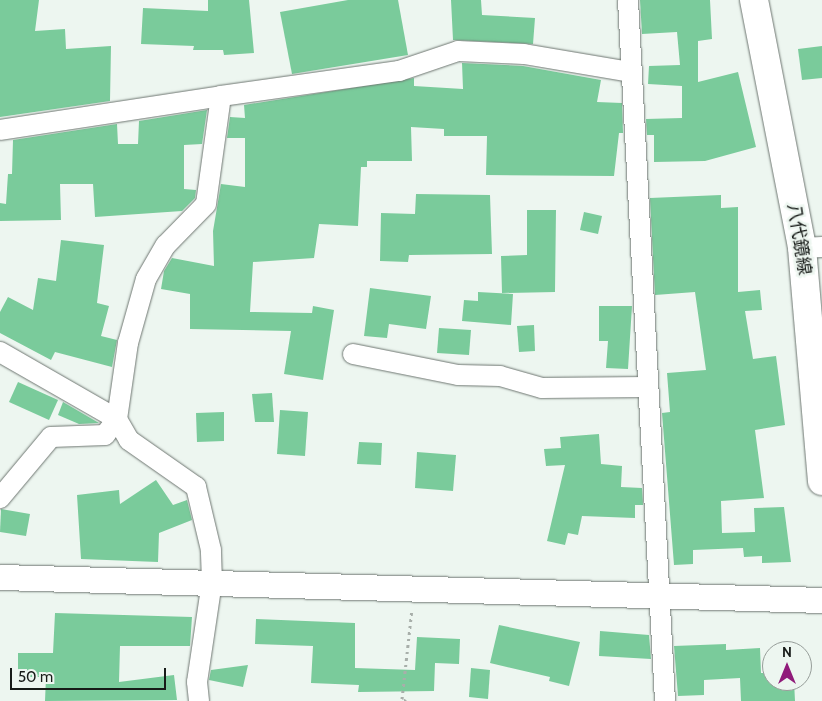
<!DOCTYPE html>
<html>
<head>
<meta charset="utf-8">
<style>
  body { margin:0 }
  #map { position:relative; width:822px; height:701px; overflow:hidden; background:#edf6f0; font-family:Cabin,"Noto Sans JP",sans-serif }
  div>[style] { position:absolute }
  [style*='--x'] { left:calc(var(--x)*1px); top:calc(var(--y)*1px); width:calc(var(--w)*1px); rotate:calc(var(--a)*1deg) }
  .building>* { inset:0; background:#7acb9b }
  .path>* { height:3px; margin-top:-1.5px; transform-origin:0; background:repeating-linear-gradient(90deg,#a8afaa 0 2.5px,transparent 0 6.5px) }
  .roads { filter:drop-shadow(0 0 1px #6e7671) drop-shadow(0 0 1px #6e7671) }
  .minor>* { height:20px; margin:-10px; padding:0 10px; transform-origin:10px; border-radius:10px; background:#fff }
  .tertiary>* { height:25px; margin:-12.5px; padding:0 12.5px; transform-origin:12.5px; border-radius:12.5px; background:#fff }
  .primary>* { height:28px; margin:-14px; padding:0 14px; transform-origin:14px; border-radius:14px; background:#fff }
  span { translate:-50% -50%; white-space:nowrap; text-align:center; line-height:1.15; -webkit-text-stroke:5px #edf6f0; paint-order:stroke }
  .street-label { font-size:18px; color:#171b18 }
  .north { position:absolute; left:762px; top:641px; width:50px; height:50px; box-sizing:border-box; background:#edf6f0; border:1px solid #979e9a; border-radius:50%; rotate:0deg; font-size:14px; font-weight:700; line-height:20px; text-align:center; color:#171b18 }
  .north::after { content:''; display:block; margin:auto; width:18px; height:22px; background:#901b7a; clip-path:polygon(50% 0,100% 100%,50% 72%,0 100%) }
  .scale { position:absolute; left:10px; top:668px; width:156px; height:22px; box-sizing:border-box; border:2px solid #171b18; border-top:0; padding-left:6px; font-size:15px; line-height:18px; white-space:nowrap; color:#171b18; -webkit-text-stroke:4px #edf6f0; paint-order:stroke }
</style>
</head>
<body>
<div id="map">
  <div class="building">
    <div style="clip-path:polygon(0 0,39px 0,35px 31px,65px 29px,66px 49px,111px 46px,110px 101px,0 117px)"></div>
    <div style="clip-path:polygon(208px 0,249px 0,254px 53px,224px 55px,223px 50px,193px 50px,194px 46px,141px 44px,143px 8px,208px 11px)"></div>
    <div style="clip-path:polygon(348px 0,398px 0,408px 55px,292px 74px,280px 12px)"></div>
    <div style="clip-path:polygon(451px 0,481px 0,482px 15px,535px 18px,533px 44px,453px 40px)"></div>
    <div style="clip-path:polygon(640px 0,710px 0,712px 39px,698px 41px,698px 82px,738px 72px,756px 147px,705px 161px,654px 162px,654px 135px,647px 135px,646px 119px,682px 118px,682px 86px,648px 84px,649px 66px,680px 65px,677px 32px,642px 34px)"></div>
    <div style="clip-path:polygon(822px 46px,822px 78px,802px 80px,798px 49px)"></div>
    <div style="clip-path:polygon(462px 63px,523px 66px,601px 80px,597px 102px,622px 103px,623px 133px,619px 133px,614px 176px,486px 175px,487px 136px,444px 136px,444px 129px,411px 127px,412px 161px,367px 161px,367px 167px,361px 167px,358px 226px,319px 224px,314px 258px,253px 262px,250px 312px,312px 313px,313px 306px,334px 310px,323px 380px,284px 374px,291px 331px,190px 329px,190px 294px,161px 289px,164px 271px,172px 258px,214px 266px,213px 231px,221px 184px,245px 187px,245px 138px,227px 138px,230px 117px,245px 118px,244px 105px,414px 78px,414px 86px,463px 89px)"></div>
    <div style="clip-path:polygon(207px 110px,202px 144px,184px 145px,184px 189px,196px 190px,195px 198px,182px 211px,95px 217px,93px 184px,60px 184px,61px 220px,0 221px,0 203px,6px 204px,8px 174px,12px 174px,13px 140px,117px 124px,118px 144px,138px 144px,139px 121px)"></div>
    <div style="clip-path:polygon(416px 194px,490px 195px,492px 254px,409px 255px,408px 262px,380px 261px,381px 213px,415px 214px)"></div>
    <div style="clip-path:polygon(721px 195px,721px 208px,738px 207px,738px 292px,760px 290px,762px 310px,745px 311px,753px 359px,776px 356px,785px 425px,755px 430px,764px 498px,721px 501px,722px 533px,755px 532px,754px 508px,784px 507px,791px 562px,762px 563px,762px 556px,744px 557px,743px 548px,693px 550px,693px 564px,674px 565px,662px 413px,670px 412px,667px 373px,706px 370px,695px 292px,655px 295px,650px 198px)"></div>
    <div style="clip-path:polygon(527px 210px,556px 210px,555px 292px,502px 293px,501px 256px,527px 255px)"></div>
    <div style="clip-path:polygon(584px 212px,602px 216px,598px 234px,580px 230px)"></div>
    <div style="clip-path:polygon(61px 240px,104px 245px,97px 303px,109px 306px,101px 336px,117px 340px,112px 367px,55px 352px,51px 360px,0 333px,0 312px,8px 297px,33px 310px,38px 278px,56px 281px)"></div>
    <div style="clip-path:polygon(370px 288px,431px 296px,426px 329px,389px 324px,387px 338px,364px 336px)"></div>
    <div style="clip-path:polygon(478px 292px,513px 294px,511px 325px,462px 321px,464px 300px,478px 301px)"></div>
    <div style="clip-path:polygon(599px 306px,632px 306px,628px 369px,606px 368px,608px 341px,599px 341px)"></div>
    <div style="clip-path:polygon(534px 325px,535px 351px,519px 352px,517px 326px)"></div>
    <div style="clip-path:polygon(439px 328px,471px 330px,469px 355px,437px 353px)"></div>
    <div style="clip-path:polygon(18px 382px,58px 400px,49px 420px,9px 402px)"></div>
    <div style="clip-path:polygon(272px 393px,274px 422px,255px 422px,252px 394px)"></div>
    <div style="clip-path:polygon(63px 402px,99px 423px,79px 424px,58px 415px)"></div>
    <div style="clip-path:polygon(280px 410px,308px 412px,305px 456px,277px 454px)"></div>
    <div style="clip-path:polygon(224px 412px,224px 441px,197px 442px,196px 413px)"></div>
    <div style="clip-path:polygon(599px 434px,601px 464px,622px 466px,621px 487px,642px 488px,643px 505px,635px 505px,635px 518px,582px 516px,578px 535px,568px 533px,565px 545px,547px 541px,565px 465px,546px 466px,544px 449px,561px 448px,560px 437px)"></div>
    <div style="clip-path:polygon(359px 442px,382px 443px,381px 465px,357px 464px)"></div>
    <div style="clip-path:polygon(417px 452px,456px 455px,453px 491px,415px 488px)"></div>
    <div style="clip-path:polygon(156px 480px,173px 505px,187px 500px,192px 520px,159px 533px,158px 562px,81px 559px,77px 495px,119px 490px,120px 504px)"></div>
    <div style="clip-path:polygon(1px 509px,30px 514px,26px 536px,0 532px)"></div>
    <div style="clip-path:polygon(55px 613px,192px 617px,190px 646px,120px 646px,119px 682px,174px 675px,177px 700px,45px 701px,46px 677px,18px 677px,18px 653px,53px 653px)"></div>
    <div style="clip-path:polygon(256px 619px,355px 623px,355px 668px,415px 670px,417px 637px,460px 639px,459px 664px,435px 663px,434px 691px,358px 692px,359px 685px,311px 683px,313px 646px,255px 644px)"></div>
    <div style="clip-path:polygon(499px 625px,580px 642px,569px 686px,549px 681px,550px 677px,490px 663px)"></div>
    <div style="clip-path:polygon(600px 631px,649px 635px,651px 659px,599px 656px)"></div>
    <div style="clip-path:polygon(726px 644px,726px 650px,760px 648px,761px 673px,772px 673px,772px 681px,794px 681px,795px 701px,741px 701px,740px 678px,704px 680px,704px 695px,678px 696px,674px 646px)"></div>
    <div style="clip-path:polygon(248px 665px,243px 687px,209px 680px,211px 670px)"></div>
    <div style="clip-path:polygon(471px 668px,490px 670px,488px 699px,469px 697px)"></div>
  </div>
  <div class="path">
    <div style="--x:406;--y:701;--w:4;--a:-153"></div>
    <div style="--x:402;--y:699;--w:91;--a:-83.7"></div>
  </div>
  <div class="roads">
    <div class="minor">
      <div style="--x:628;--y:0;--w:702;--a:86.98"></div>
      <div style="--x:0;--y:130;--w:224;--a:-8.7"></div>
      <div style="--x:802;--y:248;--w:20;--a:-3"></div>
      <div style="--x:0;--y:352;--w:135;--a:29.8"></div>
      <div style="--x:117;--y:419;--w:20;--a:127"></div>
      <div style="--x:105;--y:435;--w:54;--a:177.9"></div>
      <div style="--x:51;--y:437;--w:80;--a:129.9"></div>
      <div style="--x:353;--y:354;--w:107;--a:11.3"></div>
      <div style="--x:458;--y:375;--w:42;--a:1.4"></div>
      <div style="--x:500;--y:376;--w:44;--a:15.9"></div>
      <div style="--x:542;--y:388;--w:105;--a:-0.5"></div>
      <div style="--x:199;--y:701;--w:19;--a:-96"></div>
      <div style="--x:197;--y:682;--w:101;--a:-81.5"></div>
      <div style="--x:212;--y:582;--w:32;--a:-92"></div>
      <div style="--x:211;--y:550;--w:65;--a:-103.4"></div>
      <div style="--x:196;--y:487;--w:82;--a:-145"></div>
      <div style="--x:129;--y:440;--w:24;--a:-120"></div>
      <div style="--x:117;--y:419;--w:77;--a:-81.8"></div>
      <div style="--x:128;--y:343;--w:66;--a:-74.3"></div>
      <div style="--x:146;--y:279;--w:39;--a:-60"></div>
      <div style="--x:166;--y:245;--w:57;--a:-45.7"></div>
      <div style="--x:206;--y:204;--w:109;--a:-82.1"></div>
      <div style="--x:221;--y:96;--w:180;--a:-8"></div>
      <div style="--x:399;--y:71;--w:62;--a:-18.7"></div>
      <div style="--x:458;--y:51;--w:66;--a:2.6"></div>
      <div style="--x:524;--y:54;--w:108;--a:9.6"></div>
    </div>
    <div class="tertiary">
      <div style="--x:0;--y:577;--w:822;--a:1.6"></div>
    </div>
    <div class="primary">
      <div style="--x:754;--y:0;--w:253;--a:79"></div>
      <div style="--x:802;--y:248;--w:234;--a:85.1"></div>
    </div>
  </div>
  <div class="street-label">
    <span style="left:799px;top:239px;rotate:81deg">八代鏡線</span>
  </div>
  <div class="north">N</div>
  <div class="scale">50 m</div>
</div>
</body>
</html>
